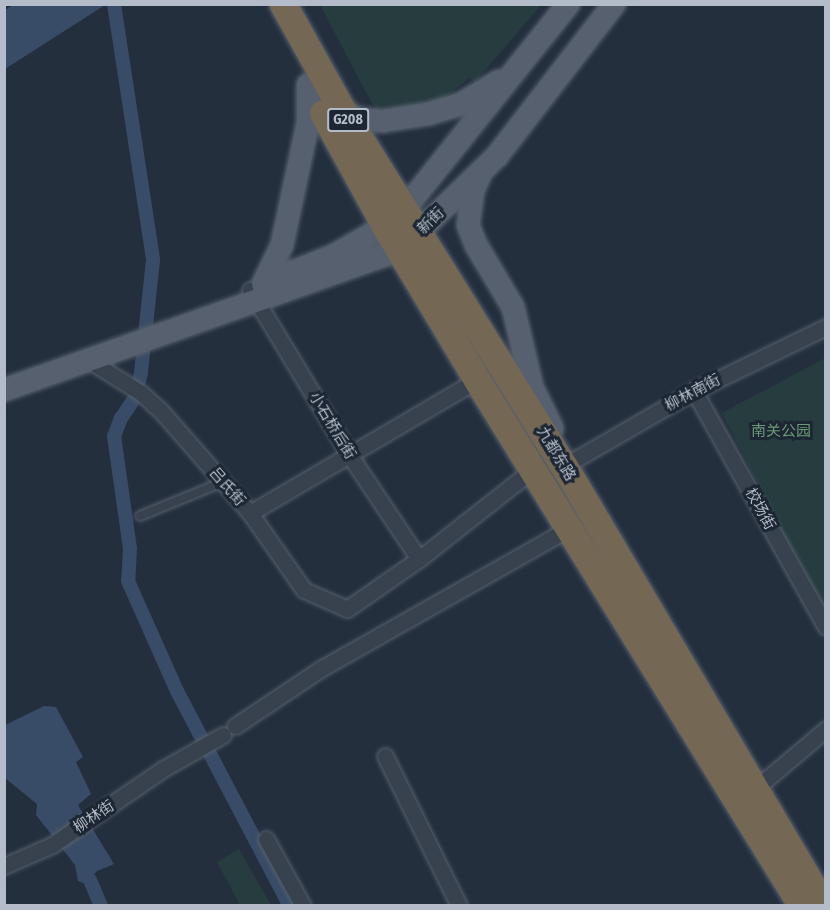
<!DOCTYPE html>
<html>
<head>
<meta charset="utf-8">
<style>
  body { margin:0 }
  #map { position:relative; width:830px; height:910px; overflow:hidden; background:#242f3e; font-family:"Fira Sans Condensed","Noto Sans SC",sans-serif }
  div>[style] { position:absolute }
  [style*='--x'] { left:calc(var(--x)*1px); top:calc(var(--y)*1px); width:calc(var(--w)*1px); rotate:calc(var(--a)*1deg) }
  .green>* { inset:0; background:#263c3f }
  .water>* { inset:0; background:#394c67 }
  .canal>* { height:14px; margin:-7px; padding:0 7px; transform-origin:7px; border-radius:7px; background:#394c67 }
  .roads { filter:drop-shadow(0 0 2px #565f6c) drop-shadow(0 0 2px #565f6c) }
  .lane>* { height:8px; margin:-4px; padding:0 4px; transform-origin:4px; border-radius:4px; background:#38414e }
  .street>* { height:15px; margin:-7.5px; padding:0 7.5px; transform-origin:7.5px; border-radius:7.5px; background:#38414e }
  .primary>* { height:22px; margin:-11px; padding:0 11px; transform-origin:11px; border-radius:11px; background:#56606e }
  .highway>* { height:27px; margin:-13.5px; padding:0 13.5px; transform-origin:13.5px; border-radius:13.5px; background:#746855 }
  span { translate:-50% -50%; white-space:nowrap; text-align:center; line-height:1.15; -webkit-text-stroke:6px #1d2633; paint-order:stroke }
  .shield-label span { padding:2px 4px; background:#1d2633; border:2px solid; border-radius:4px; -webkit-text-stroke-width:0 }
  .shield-label { font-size:14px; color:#b4bcc9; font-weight:700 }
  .street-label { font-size:15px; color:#b4bcc9 }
  .park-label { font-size:15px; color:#6b9a76 }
  .frame { position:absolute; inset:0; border:6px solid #b4bcc9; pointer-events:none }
</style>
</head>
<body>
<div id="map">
  <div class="green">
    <div style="clip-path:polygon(320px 5px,541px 5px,475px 82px,469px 78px,434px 107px,377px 113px)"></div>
    <div style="clip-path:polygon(825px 358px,825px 618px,722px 413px)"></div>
    <div style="clip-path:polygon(239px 849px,271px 905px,240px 905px,217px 862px)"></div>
  </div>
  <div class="water">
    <div style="clip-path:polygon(13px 5px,13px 4px,105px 5px,5px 69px,5px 10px)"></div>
    <div style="clip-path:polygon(44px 706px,56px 707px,83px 757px,76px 762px,91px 794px,78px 805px,114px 864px,97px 871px,86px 884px,78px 881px,75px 865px,36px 815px,37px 804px,5px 778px,5px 725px)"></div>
  </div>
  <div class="canal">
    <div style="--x:114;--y:4;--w:259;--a:81.3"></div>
    <div style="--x:153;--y:260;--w:114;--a:96.1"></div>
    <div style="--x:141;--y:373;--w:27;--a:105"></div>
    <div style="--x:134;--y:399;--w:23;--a:124"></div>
    <div style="--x:121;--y:418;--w:19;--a:111"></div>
    <div style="--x:114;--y:436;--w:113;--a:81.9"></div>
    <div style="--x:130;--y:548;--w:33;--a:93"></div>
    <div style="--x:128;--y:581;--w:120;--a:66"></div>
    <div style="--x:177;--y:691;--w:243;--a:62.3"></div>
    <div style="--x:90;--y:880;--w:28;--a:67"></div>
  </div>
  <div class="roads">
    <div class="lane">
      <div style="--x:140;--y:516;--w:90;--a:-22.3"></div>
    </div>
    <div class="street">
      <div style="--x:250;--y:290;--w:194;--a:58.9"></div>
      <div style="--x:350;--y:456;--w:124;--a:56.2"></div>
      <div style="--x:85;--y:358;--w:66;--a:32"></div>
      <div style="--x:141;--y:393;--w:27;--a:42"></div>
      <div style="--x:161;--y:411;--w:135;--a:48.9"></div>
      <div style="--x:250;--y:513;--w:94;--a:55"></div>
      <div style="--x:304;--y:590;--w:47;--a:23.8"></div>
      <div style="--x:347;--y:609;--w:88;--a:-34.8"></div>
      <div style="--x:419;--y:559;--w:144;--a:-38.2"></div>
      <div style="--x:694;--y:391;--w:270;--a:60.8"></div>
      <div style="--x:564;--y:466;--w:150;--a:-30"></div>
      <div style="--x:694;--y:391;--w:147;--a:-25.9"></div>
      <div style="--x:250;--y:513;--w:263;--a:-30.4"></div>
      <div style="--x:235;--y:726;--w:105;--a:-33.7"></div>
      <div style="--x:322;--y:668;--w:283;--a:-29.5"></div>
      <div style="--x:385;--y:756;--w:167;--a:63.7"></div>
      <div style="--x:755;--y:789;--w:93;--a:-40.2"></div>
      <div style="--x:266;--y:839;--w:77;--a:61.1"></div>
      <div style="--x:4;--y:866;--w:52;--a:-23.6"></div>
      <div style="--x:52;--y:845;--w:135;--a:-34.4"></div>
      <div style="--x:163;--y:769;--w:69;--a:-29.5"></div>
    </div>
    <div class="primary">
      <div style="--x:342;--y:110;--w:19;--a:28"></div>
      <div style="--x:359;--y:119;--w:24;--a:5"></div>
      <div style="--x:383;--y:121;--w:46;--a:-8.8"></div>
      <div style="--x:428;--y:114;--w:37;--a:-17"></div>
      <div style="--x:463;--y:103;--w:42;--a:-31.4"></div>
      <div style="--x:480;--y:175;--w:17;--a:114"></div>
      <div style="--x:473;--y:191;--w:34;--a:98"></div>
      <div style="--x:468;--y:225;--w:22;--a:68"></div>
      <div style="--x:476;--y:245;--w:72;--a:59.2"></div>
      <div style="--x:513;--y:307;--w:82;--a:76.6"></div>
      <div style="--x:532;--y:387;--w:46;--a:64"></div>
      <div style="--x:278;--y:278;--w:61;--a:-22"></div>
      <div style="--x:335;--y:255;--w:58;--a:-30.1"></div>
      <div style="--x:385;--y:226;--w:23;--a:-40"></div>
      <div style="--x:403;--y:211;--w:265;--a:-51.4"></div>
      <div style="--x:263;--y:284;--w:43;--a:-64"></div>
      <div style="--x:282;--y:245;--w:125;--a:-78"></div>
      <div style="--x:308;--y:123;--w:38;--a:-90"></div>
      <div style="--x:4;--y:390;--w:420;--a:-19.5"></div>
      <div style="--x:400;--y:250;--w:135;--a:-44.1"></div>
      <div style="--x:497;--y:156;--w:192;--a:-52.4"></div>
    </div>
    <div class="highway">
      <div style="--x:283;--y:4;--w:121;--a:60.9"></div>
      <div style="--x:342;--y:110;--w:420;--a:58.1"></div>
      <div style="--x:564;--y:466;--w:511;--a:59.42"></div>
      <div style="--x:323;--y:113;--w:129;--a:61.2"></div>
      <div style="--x:385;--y:226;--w:179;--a:59.1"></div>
      <div style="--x:477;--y:380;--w:618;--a:58.29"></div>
    </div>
  </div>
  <div class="shield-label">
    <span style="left:348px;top:120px">G208</span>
  </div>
  <div class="street-label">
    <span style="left:431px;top:221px;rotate:-44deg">新街</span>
    <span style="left:693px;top:393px;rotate:-28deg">柳林南街</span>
    <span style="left:332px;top:426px;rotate:59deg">小石桥后街</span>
    <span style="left:556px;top:454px;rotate:59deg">九都东路</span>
    <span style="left:227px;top:487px;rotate:49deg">吕氏街</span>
    <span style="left:760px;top:509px;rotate:61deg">校场街</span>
    <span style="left:94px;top:817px;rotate:-34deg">柳林街</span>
  </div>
  <div class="park-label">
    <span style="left:781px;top:432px">南关公园</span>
  </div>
  <div class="frame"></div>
</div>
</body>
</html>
